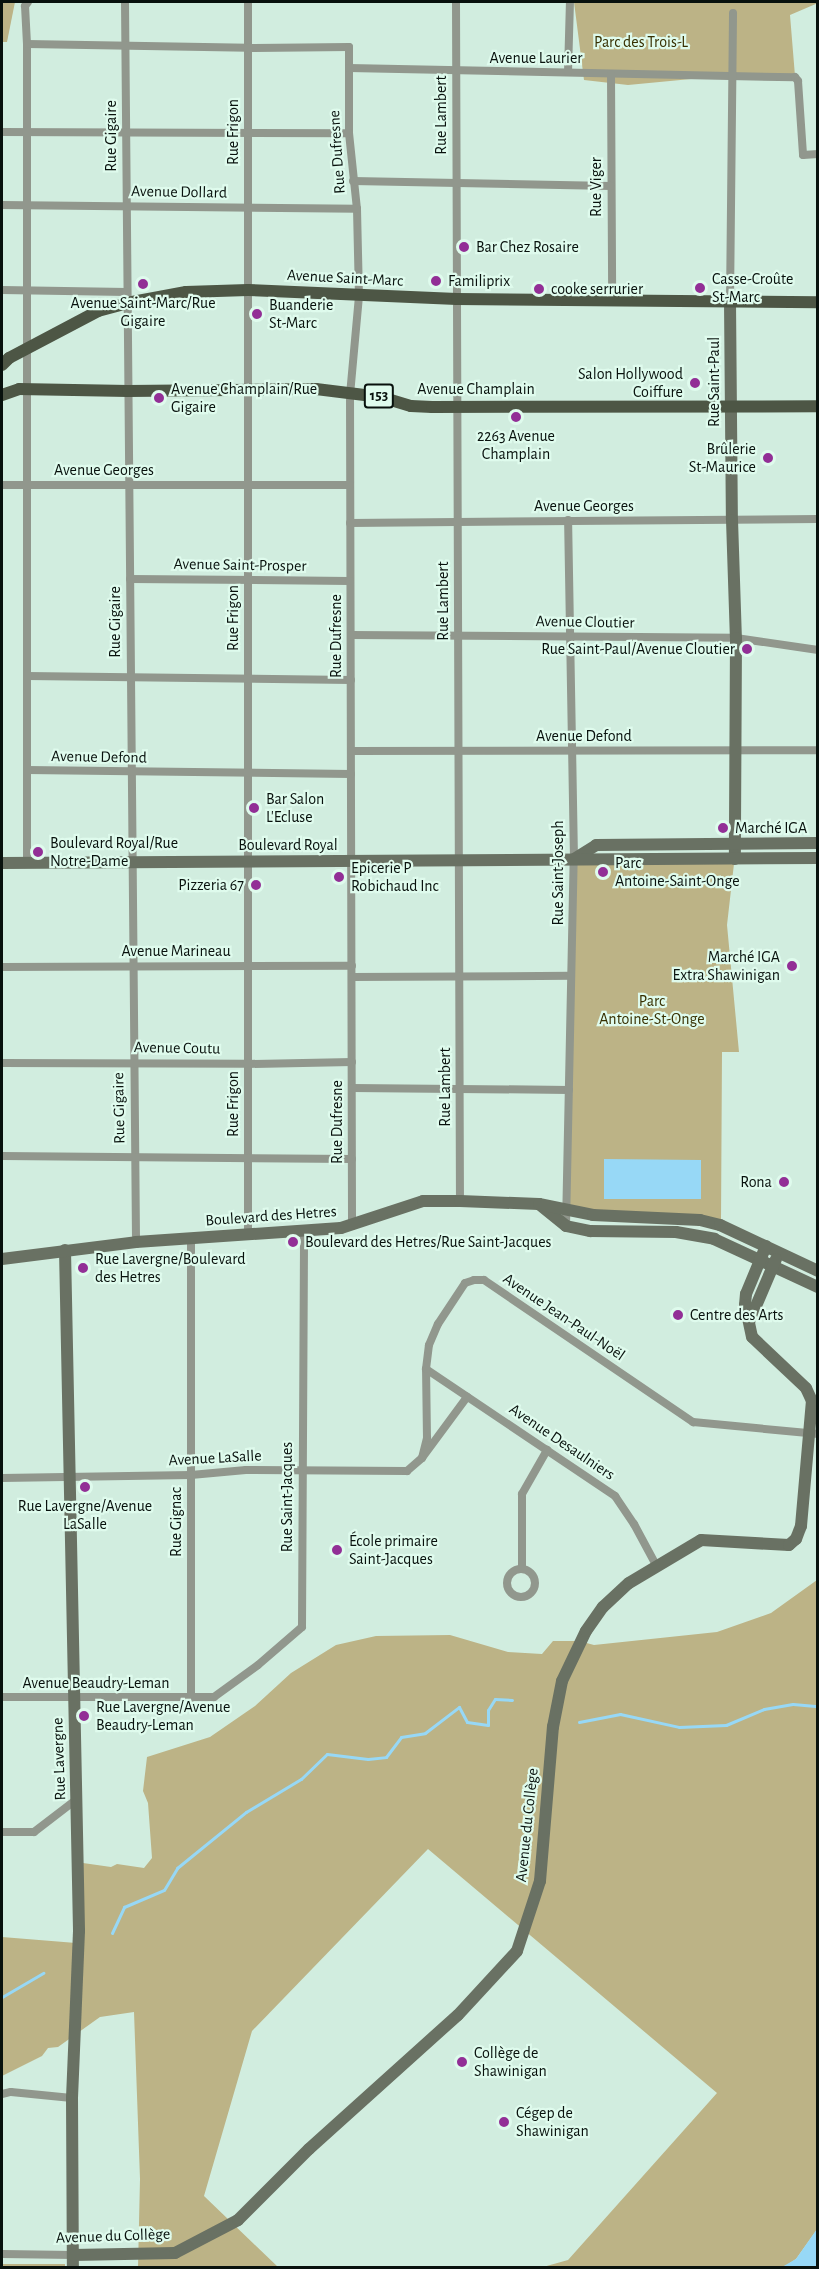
<!DOCTYPE html>
<html>
<head>
<meta charset="utf-8">
<style>
  body { margin:0 }
  #map { position:relative; width:819px; height:2269px; overflow:hidden; background:#d1eddf; font-family:"Alegreya Sans",sans-serif }
  div>[style] { position:absolute }
  [style*='--x'] { left:calc(var(--x)*1px); top:calc(var(--y)*1px); width:calc(var(--w)*1px); rotate:calc(var(--a)*1deg) }
  .green>* { inset:0; background:#bcb386 }
  .water>* { inset:0; background:#97d8f6 }
  .stream>* { height:3px; margin:-1.5px; padding:0 1.5px; transform-origin:1.5px; border-radius:1.5px; background:#97d8f6 }
  .street>* { height:8px; margin:-4px; padding:0 4px; transform-origin:4px; border-radius:4px; background:#91978d }
  .street>.ring { margin:-4px; padding:0; box-sizing:content-box; background:none; border:8px solid #91978d; border-radius:50% }
  .secondary>* { height:12px; margin:-6px; padding:0 6px; transform-origin:6px; border-radius:6px; background:#697163 }
  .primary>* { height:12px; margin:-6px; padding:0 6px; transform-origin:6px; border-radius:6px; background:#4d5645 }
  .dots>* { width:16px; height:16px; translate:-50% -50%; box-sizing:border-box; border:3px solid #dffbed; border-radius:50% }
  span { translate:-50% -50%; white-space:nowrap; text-align:center; line-height:1.15; -webkit-text-stroke:4.5px #dffbed; paint-order:stroke }
  .shield-label span { padding:2px 4px; background:#dffbed; border:2px solid; border-radius:4px; -webkit-text-stroke-width:0 }
  .shield-label { font-size:15px; color:#08110d; font-weight:700 }
  .park-label { font-size:16px; color:#372f00 }
  .street-label { font-size:16px; color:#08110d }
  .poi-label { font-size:16px; color:#08110d }
  .left { translate:0 -50%; text-align:left }
  .right { translate:-100% -50%; text-align:right }
  .frame { position:absolute; inset:0; border:3px solid #08110d; pointer-events:none }
</style>
</head>
<body>
<div id="map">
  <div class="green">
    <div style="clip-path:polygon(2px 2px,15px 2px,7px 42px,2px 42px)"></div>
    <div style="clip-path:polygon(574px 2px,817px 2px,818px 3px,790px 15px,795px 76px,733px 75px,628px 85px,584px 80px)"></div>
    <div style="clip-path:polygon(735px 855px,727px 925px,739px 1052px,722px 1052px,721px 1221px,566px 1211px,574px 859px)"></div>
    <div style="clip-path:polygon(817px 1580px,818px 2228px,796px 2259px,782px 2268px,543px 2267px,568px 2260px,717px 2093px,428px 1849px,252px 2031px,204px 2196px,278px 2267px,138px 2267px,140px 2179px,134px 2012px,100px 2017px,58px 2047px,48px 2048px,42px 2056px,2px 2076px,2px 1937px,76px 1943px,76px 1862px,111px 1867px,117px 1864px,144px 1868px,152px 1858px,148px 1803px,143px 1791px,147px 1757px,210px 1737px,255px 1706px,291px 1673px,336px 1645px,376px 1636px,450px 1635px,508px 1652px,542px 1654px,553px 1641px,579px 1641px,594px 1645px,717px 1632px,771px 1613px)"></div>
    <div style="clip-path:polygon(2px 2264px,65px 2264px,65px 2267px,2px 2267px)"></div>
  </div>
  <div class="water">
    <div style="clip-path:polygon(604px 1159px,701px 1160px,701px 1199px,604px 1199px)"></div>
    <div style="clip-path:polygon(817px 2229px,817px 2267px,782px 2267px,796px 2259px)"></div>
  </div>
  <div class="stream">
    <div style="--x:579;--y:1722;--w:42;--a:-11"></div>
    <div style="--x:620;--y:1714;--w:60;--a:12.4"></div>
    <div style="--x:679;--y:1727;--w:47;--a:-2.4"></div>
    <div style="--x:726;--y:1725;--w:41;--a:-22.8"></div>
    <div style="--x:764;--y:1709;--w:29;--a:-10"></div>
    <div style="--x:793;--y:1704;--w:25;--a:5"></div>
    <div style="--x:112;--y:1933;--w:29;--a:-65"></div>
    <div style="--x:124;--y:1907;--w:43;--a:-23"></div>
    <div style="--x:164;--y:1890;--w:26;--a:-59"></div>
    <div style="--x:177;--y:1868;--w:89;--a:-39.1"></div>
    <div style="--x:246;--y:1812;--w:64;--a:-31"></div>
    <div style="--x:301;--y:1779;--w:36;--a:-44"></div>
    <div style="--x:327;--y:1754;--w:41;--a:7"></div>
    <div style="--x:368;--y:1759;--w:18;--a:-6"></div>
    <div style="--x:386;--y:1757;--w:25;--a:-53"></div>
    <div style="--x:401;--y:1737;--w:24;--a:-9"></div>
    <div style="--x:425;--y:1733;--w:43;--a:-37.4"></div>
    <div style="--x:459;--y:1707;--w:17;--a:62"></div>
    <div style="--x:467;--y:1722;--w:21;--a:8"></div>
    <div style="--x:488;--y:1725;--w:15;--a:-90"></div>
    <div style="--x:488;--y:1710;--w:13;--a:-58"></div>
    <div style="--x:495;--y:1699;--w:17;--a:3"></div>
    <div style="--x:2;--y:1997;--w:48;--a:-30.3"></div>
  </div>
  <div class="street">
    <div style="--x:125;--y:2;--w:1240;--a:89.49"></div>
    <div style="--x:248;--y:2;--w:1232;--a:90"></div>
    <div style="--x:456;--y:2;--w:1199;--a:89.81"></div>
    <div style="--x:27;--y:44;--w:221;--a:1"></div>
    <div style="--x:248;--y:48;--w:101;--a:-0.6"></div>
    <div style="--x:349;--y:47;--w:86;--a:90"></div>
    <div style="--x:349;--y:133;--w:76;--a:84"></div>
    <div style="--x:357;--y:209;--w:87;--a:88.7"></div>
    <div style="--x:359;--y:296;--w:98;--a:95.2"></div>
    <div style="--x:350;--y:394;--w:832;--a:89.86"></div>
    <div style="--x:349;--y:68;--w:446;--a:1.2"></div>
    <div style="--x:795;--y:77;--w:5;--a:53"></div>
    <div style="--x:798;--y:81;--w:74;--a:86.1"></div>
    <div style="--x:803;--y:155;--w:15;--a:-4"></div>
    <div style="--x:568;--y:72;--w:70;--a:-88.4"></div>
    <div style="--x:611;--y:74;--w:226;--a:89.7"></div>
    <div style="--x:2;--y:132;--w:347;--a:0.2"></div>
    <div style="--x:353;--y:181;--w:258;--a:1.1"></div>
    <div style="--x:2;--y:205;--w:355;--a:0.6"></div>
    <div style="--x:2;--y:290;--w:125;--a:0.9"></div>
    <div style="--x:730;--y:302;--w:289;--a:-89.4"></div>
    <div style="--x:2;--y:485;--w:348;--a:0"></div>
    <div style="--x:350;--y:523;--w:468;--a:-0.5"></div>
    <div style="--x:130;--y:579;--w:220;--a:0.5"></div>
    <div style="--x:351;--y:635;--w:385;--a:0.4"></div>
    <div style="--x:736;--y:638;--w:83;--a:8.3"></div>
    <div style="--x:27;--y:676;--w:324;--a:0.7"></div>
    <div style="--x:351;--y:751;--w:467;--a:-0.1"></div>
    <div style="--x:27;--y:770;--w:324;--a:0.7"></div>
    <div style="--x:27;--y:863;--w:819;--a:-90"></div>
    <div style="--x:27;--y:44;--w:38;--a:-93"></div>
    <div style="--x:25;--y:6;--w:5;--a:-53"></div>
    <div style="--x:2;--y:967;--w:350;--a:-0.2"></div>
    <div style="--x:352;--y:977;--w:219;--a:-0.3"></div>
    <div style="--x:2;--y:1063;--w:246;--a:0.2"></div>
    <div style="--x:248;--y:1064;--w:104;--a:-1.1"></div>
    <div style="--x:352;--y:1088;--w:217;--a:0.5"></div>
    <div style="--x:2;--y:1156;--w:350;--a:0.5"></div>
    <div style="--x:566;--y:1226;--w:367;--a:-88.8"></div>
    <div style="--x:574;--y:859;--w:339;--a:-91"></div>
    <div style="--x:191;--y:1239;--w:459;--a:90"></div>
    <div style="--x:426;--y:1369;--w:228;--a:33.9"></div>
    <div style="--x:615;--y:1496;--w:34;--a:56"></div>
    <div style="--x:634;--y:1524;--w:47;--a:61.8"></div>
    <div style="--x:422;--y:1458;--w:21;--a:-76"></div>
    <div style="--x:427;--y:1438;--w:69;--a:-90.8"></div>
    <div style="--x:426;--y:1369;--w:24;--a:-83"></div>
    <div style="--x:429;--y:1345;--w:23;--a:-67"></div>
    <div style="--x:438;--y:1324;--w:49;--a:-56.6"></div>
    <div style="--x:465;--y:1283;--w:9;--a:-18"></div>
    <div style="--x:474;--y:1280;--w:10;--a:0"></div>
    <div style="--x:484;--y:1280;--w:253;--a:34.2"></div>
    <div style="--x:693;--y:1422;--w:126;--a:5.5"></div>
    <div style="--x:2;--y:1478;--w:189;--a:-0.9"></div>
    <div style="--x:191;--y:1475;--w:55;--a:-5.2"></div>
    <div style="--x:246;--y:1470;--w:161;--a:0.4"></div>
    <div style="--x:407;--y:1471;--w:20;--a:-41"></div>
    <div style="--x:422;--y:1458;--w:76;--a:-53.6"></div>
    <div style="--x:522;--y:1569;--w:75;--a:-90"></div>
    <div style="--x:522;--y:1494;--w:51;--a:-60.4"></div>
    <div class="ring" style="left:507px;top:1569px;width:20px;height:20px"></div>
    <div style="--x:2;--y:1697;--w:212;--a:0"></div>
    <div style="--x:214;--y:1697;--w:54;--a:-36"></div>
    <div style="--x:258;--y:1665;--w:58;--a:-40.8"></div>
    <div style="--x:302;--y:1627;--w:397;--a:-89.7"></div>
    <div style="--x:2;--y:1832;--w:32;--a:0"></div>
    <div style="--x:34;--y:1832;--w:54;--a:-37.5"></div>
    <div style="--x:2;--y:2094;--w:9;--a:-13"></div>
    <div style="--x:11;--y:2092;--w:61;--a:5.6"></div>
    <div style="--x:2;--y:2254;--w:71;--a:0.8"></div>
  </div>
  <div class="secondary">
    <div style="--x:730;--y:302;--w:218;--a:89.5"></div>
    <div style="--x:732;--y:520;--w:118;--a:88.1"></div>
    <div style="--x:736;--y:638;--w:221;--a:90.3"></div>
    <div style="--x:574;--y:859;--w:26;--a:-32"></div>
    <div style="--x:596;--y:845;--w:222;--a:-0.5"></div>
    <div style="--x:2;--y:863;--w:816;--a:-0.35"></div>
    <div style="--x:539;--y:1204;--w:35;--a:39"></div>
    <div style="--x:566;--y:1226;--w:25;--a:12"></div>
    <div style="--x:590;--y:1231;--w:86;--a:0.7"></div>
    <div style="--x:676;--y:1232;--w:39;--a:10"></div>
    <div style="--x:714;--y:1239;--w:115;--a:24.8"></div>
    <div style="--x:65;--y:1250;--w:681;--a:88.82"></div>
    <div style="--x:79;--y:1931;--w:167;--a:92.4"></div>
    <div style="--x:72;--y:2098;--w:170;--a:89.7"></div>
    <div style="--x:2;--y:1259;--w:135;--a:-7.2"></div>
    <div style="--x:136;--y:1242;--w:205;--a:-3.9"></div>
    <div style="--x:341;--y:1228;--w:86;--a:-18.2"></div>
    <div style="--x:423;--y:1201;--w:37;--a:0"></div>
    <div style="--x:460;--y:1201;--w:79;--a:2.2"></div>
    <div style="--x:539;--y:1204;--w:55;--a:11.5"></div>
    <div style="--x:593;--y:1215;--w:107;--a:2.7"></div>
    <div style="--x:700;--y:1220;--w:21;--a:14"></div>
    <div style="--x:720;--y:1225;--w:108;--a:25.1"></div>
    <div style="--x:750;--y:1320;--w:66;--a:-66.9"></div>
    <div style="--x:73;--y:2255;--w:102;--a:-1.1"></div>
    <div style="--x:175;--y:2253;--w:71;--a:-27.6"></div>
    <div style="--x:238;--y:2220;--w:100;--a:-45"></div>
    <div style="--x:309;--y:2149;--w:200;--a:-42"></div>
    <div style="--x:458;--y:2015;--w:87;--a:-47.3"></div>
    <div style="--x:517;--y:1951;--w:74;--a:-71.8"></div>
    <div style="--x:540;--y:1881;--w:155;--a:-85.2"></div>
    <div style="--x:553;--y:1727;--w:47;--a:-78.9"></div>
    <div style="--x:562;--y:1681;--w:55;--a:-64.4"></div>
    <div style="--x:586;--y:1631;--w:29;--a:-55"></div>
    <div style="--x:603;--y:1607;--w:35;--a:-43"></div>
    <div style="--x:629;--y:1583;--w:84;--a:-30.8"></div>
    <div style="--x:701;--y:1540;--w:88;--a:3.3"></div>
    <div style="--x:789;--y:1545;--w:9;--a:-41"></div>
    <div style="--x:796;--y:1539;--w:14;--a:-69"></div>
    <div style="--x:801;--y:1526;--w:125;--a:-85"></div>
    <div style="--x:812;--y:1401;--w:14;--a:-115"></div>
    <div style="--x:806;--y:1388;--w:74;--a:-136.6"></div>
    <div style="--x:752;--y:1337;--w:33;--a:-102"></div>
    <div style="--x:745;--y:1305;--w:11;--a:-85"></div>
    <div style="--x:746;--y:1294;--w:52;--a:-67.4"></div>
  </div>
  <div class="primary">
    <div style="--x:2;--y:365;--w:10;--a:-45"></div>
    <div style="--x:9;--y:358;--w:101;--a:-27.8"></div>
    <div style="--x:98;--y:311;--w:30;--a:-15"></div>
    <div style="--x:127;--y:303;--w:60;--a:-10.6"></div>
    <div style="--x:186;--y:292;--w:62;--a:-1.8"></div>
    <div style="--x:248;--y:290;--w:209;--a:2.5"></div>
    <div style="--x:457;--y:299;--w:361;--a:0.5"></div>
    <div style="--x:2;--y:395;--w:18;--a:-19"></div>
    <div style="--x:19;--y:389;--w:109;--a:1.1"></div>
    <div style="--x:128;--y:391;--w:188;--a:-0.6"></div>
    <div style="--x:316;--y:389;--w:65;--a:7"></div>
    <div style="--x:381;--y:397;--w:31;--a:17"></div>
    <div style="--x:411;--y:406;--w:21;--a:3"></div>
    <div style="--x:432;--y:407;--w:386;--a:-0.1"></div>
  </div>
  <div class="dots">
    <div style="left:464px;top:247px;background:#922f96"></div>
    <div style="left:436px;top:281px;background:#922f96"></div>
    <div style="left:143px;top:284px;background:#922f96"></div>
    <div style="left:700px;top:288px;background:#922f96"></div>
    <div style="left:539px;top:289px;background:#922f96"></div>
    <div style="left:257px;top:314px;background:#922f96"></div>
    <div style="left:695px;top:383px;background:#922f96"></div>
    <div style="left:159px;top:398px;background:#922f96"></div>
    <div style="left:516px;top:417px;background:#922f96"></div>
    <div style="left:768px;top:458px;background:#922f96"></div>
    <div style="left:747px;top:649px;background:#922f96"></div>
    <div style="left:254px;top:808px;background:#922f96"></div>
    <div style="left:723px;top:828px;background:#922f96"></div>
    <div style="left:38px;top:852px;background:#922f96"></div>
    <div style="left:603px;top:872px;background:#922f96"></div>
    <div style="left:339px;top:877px;background:#922f96"></div>
    <div style="left:256px;top:885px;background:#922f96"></div>
    <div style="left:792px;top:966px;background:#922f96"></div>
    <div style="left:784px;top:1182px;background:#922f96"></div>
    <div style="left:293px;top:1242px;background:#922f96"></div>
    <div style="left:83px;top:1268px;background:#922f96"></div>
    <div style="left:678px;top:1315px;background:#922f96"></div>
    <div style="left:85px;top:1487px;background:#922f96"></div>
    <div style="left:337px;top:1550px;background:#922f96"></div>
    <div style="left:84px;top:1716px;background:#922f96"></div>
    <div style="left:462px;top:2062px;background:#922f96"></div>
    <div style="left:504px;top:2122px;background:#922f96"></div>
  </div>
  <div class="shield-label">
    <span style="left:379px;top:396px">153</span>
  </div>
  <div class="park-label">
    <span style="left:641px;top:42px">Parc des Trois-L</span>
    <span style="left:652px;top:1010px">Parc<br>Antoine-St-Onge</span>
  </div>
  <div class="street-label">
    <span style="left:536px;top:58px">Avenue Laurier</span>
    <span style="left:441px;top:115px;rotate:-90deg">Rue Lambert</span>
    <span style="left:233px;top:132px;rotate:-90deg">Rue Frigon</span>
    <span style="left:111px;top:136px;rotate:-90deg">Rue Gigaire</span>
    <span style="left:337px;top:152px;rotate:-94deg">Rue Dufresne</span>
    <span style="left:596px;top:187px;rotate:-90deg">Rue Viger</span>
    <span style="left:179px;top:192px;rotate:1deg">Avenue Dollard</span>
    <span style="left:345px;top:278px;rotate:3deg">Avenue Saint-Marc</span>
    <span style="left:714px;top:382px;rotate:-90deg">Rue Saint-Paul</span>
    <span style="left:476px;top:389px">Avenue Champlain</span>
    <span style="left:104px;top:470px">Avenue Georges</span>
    <span style="left:584px;top:506px">Avenue Georges</span>
    <span style="left:240px;top:565px;rotate:1deg">Avenue Saint-Prosper</span>
    <span style="left:443px;top:601px;rotate:-90deg">Rue Lambert</span>
    <span style="left:233px;top:618px;rotate:-90deg">Rue Frigon</span>
    <span style="left:115px;top:622px;rotate:-90deg">Rue Gigaire</span>
    <span style="left:585px;top:622px;rotate:1deg">Avenue Cloutier</span>
    <span style="left:336px;top:636px;rotate:-90deg">Rue Dufresne</span>
    <span style="left:584px;top:736px">Avenue Defond</span>
    <span style="left:99px;top:757px;rotate:1deg">Avenue Defond</span>
    <span style="left:288px;top:845px">Boulevard Royal</span>
    <span style="left:558px;top:873px;rotate:-90deg">Rue Saint-Joseph</span>
    <span style="left:176px;top:951px">Avenue Marineau</span>
    <span style="left:177px;top:1048px;rotate:1deg">Avenue Coutu</span>
    <span style="left:445px;top:1087px;rotate:-90deg">Rue Lambert</span>
    <span style="left:233px;top:1104px;rotate:-90deg">Rue Frigon</span>
    <span style="left:119px;top:1108px;rotate:-91deg">Rue Gigaire</span>
    <span style="left:337px;top:1122px;rotate:-90deg">Rue Dufresne</span>
    <span style="left:271px;top:1216px;rotate:-4deg">Boulevard des Hetres</span>
    <span style="left:564px;top:1317px;rotate:34deg">Avenue Jean-Paul-Noël</span>
    <span style="left:562px;top:1442px;rotate:34deg">Avenue Desaulniers</span>
    <span style="left:215px;top:1458px;rotate:-3deg">Avenue LaSalle</span>
    <span style="left:287px;top:1497px;rotate:-90deg">Rue Saint-Jacques</span>
    <span style="left:176px;top:1522px;rotate:-90deg">Rue Gignac</span>
    <span style="left:96px;top:1683px">Avenue Beaudry-Leman</span>
    <span style="left:59px;top:1759px;rotate:-92deg">Rue Lavergne</span>
    <span style="left:527px;top:1825px;rotate:-84deg">Avenue du Collège</span>
    <span style="left:113px;top:2236px;rotate:-2deg">Avenue du Collège</span>
  </div>
  <div class="poi-label">
    <span class="left" style="left:476px;top:247px">Bar Chez Rosaire</span>
    <span class="left" style="left:712px;top:288px">Casse-Croûte<br>St-Marc</span>
    <span class="left" style="left:448px;top:281px">Familiprix</span>
    <span class="left" style="left:551px;top:289px">cooke serrurier</span>
    <span style="left:143px;top:312px">Avenue Saint-Marc/Rue<br>Gigaire</span>
    <span class="left" style="left:269px;top:314px">Buanderie<br>St-Marc</span>
    <span class="right" style="left:683px;top:383px">Salon Hollywood<br>Coiffure</span>
    <span class="left" style="left:171px;top:398px">Avenue Champlain/Rue<br>Gigaire</span>
    <span style="left:516px;top:445px">2263 Avenue<br>Champlain</span>
    <span class="right" style="left:756px;top:458px">Brûlerie<br>St-Maurice</span>
    <span class="right" style="left:735px;top:649px">Rue Saint-Paul/Avenue Cloutier</span>
    <span class="left" style="left:266px;top:808px">Bar Salon<br>L'Ecluse</span>
    <span class="left" style="left:735px;top:828px">Marché IGA</span>
    <span class="left" style="left:50px;top:852px">Boulevard Royal/Rue<br>Notre-Dame</span>
    <span class="left" style="left:615px;top:872px">Parc<br>Antoine-Saint-Onge</span>
    <span class="left" style="left:351px;top:877px">Epicerie P<br>Robichaud Inc</span>
    <span class="right" style="left:244px;top:885px">Pizzeria 67</span>
    <span class="right" style="left:780px;top:966px">Marché IGA<br>Extra Shawinigan</span>
    <span class="right" style="left:772px;top:1182px">Rona</span>
    <span class="left" style="left:305px;top:1242px">Boulevard des Hetres/Rue Saint-Jacques</span>
    <span class="left" style="left:95px;top:1268px">Rue Lavergne/Boulevard<br>des Hetres</span>
    <span class="left" style="left:690px;top:1315px">Centre des Arts</span>
    <span style="left:85px;top:1515px">Rue Lavergne/Avenue<br>LaSalle</span>
    <span class="left" style="left:349px;top:1550px">École primaire<br>Saint-Jacques</span>
    <span class="left" style="left:96px;top:1716px">Rue Lavergne/Avenue<br>Beaudry-Leman</span>
    <span class="left" style="left:474px;top:2062px">Collège de<br>Shawinigan</span>
    <span class="left" style="left:516px;top:2122px">Cégep de<br>Shawinigan</span>
  </div>
  <div class="frame"></div>
</div>
</body>
</html>
